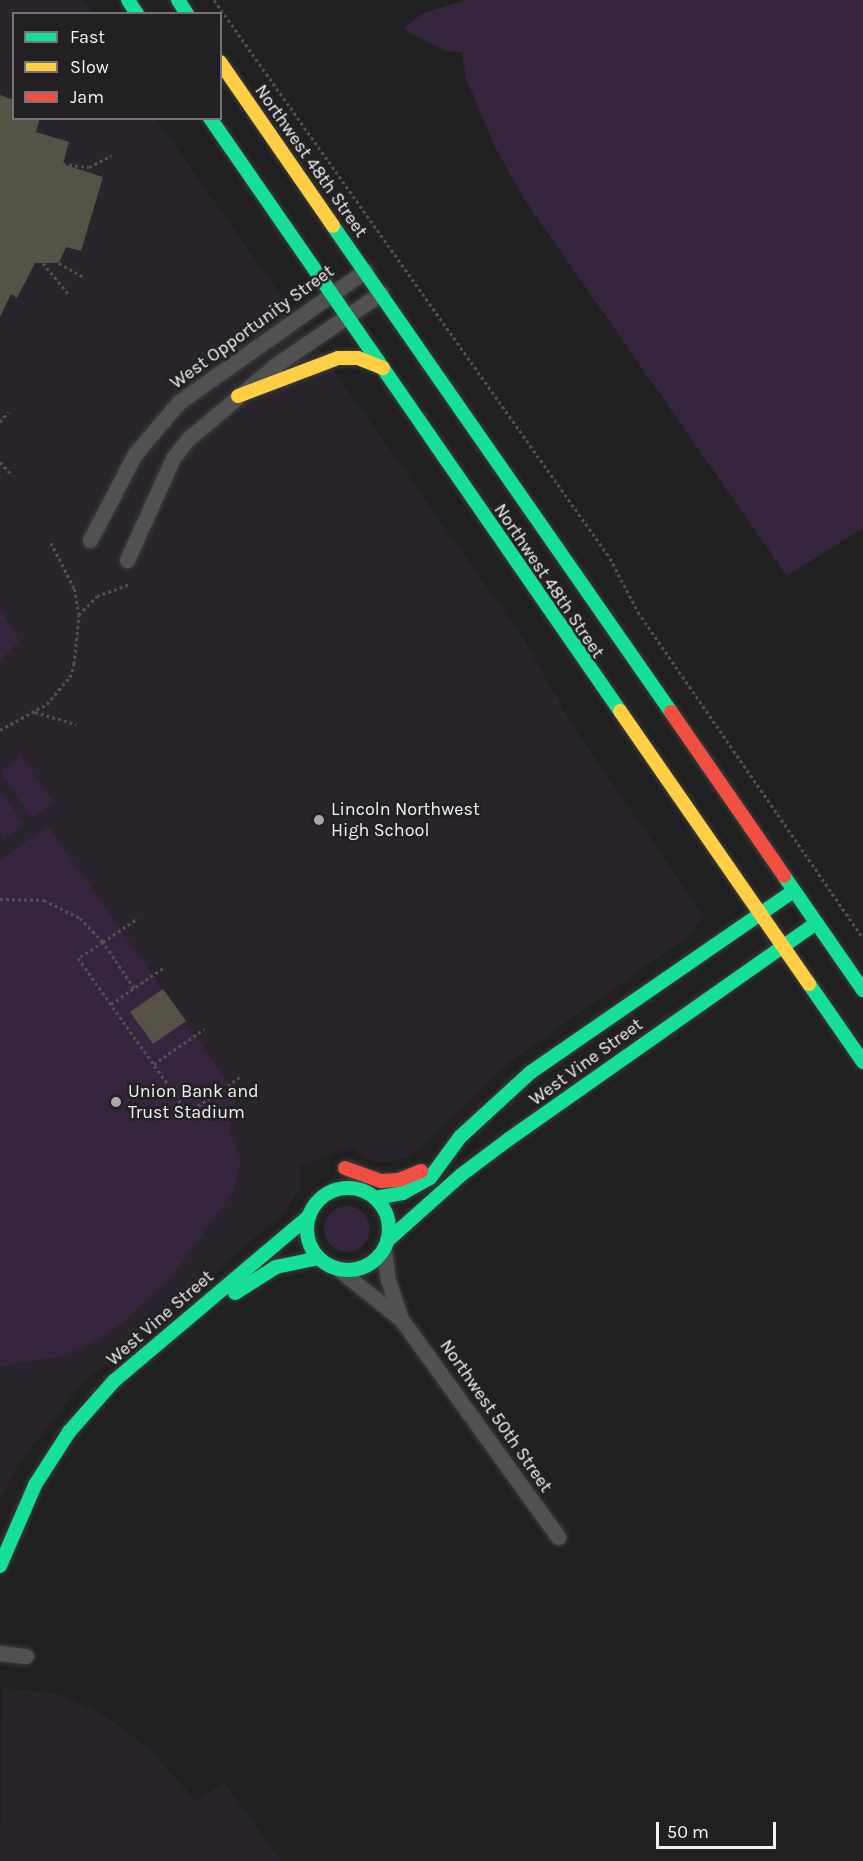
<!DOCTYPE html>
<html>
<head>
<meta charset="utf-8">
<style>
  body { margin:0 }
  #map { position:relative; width:863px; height:1861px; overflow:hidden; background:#222122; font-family:Karla,sans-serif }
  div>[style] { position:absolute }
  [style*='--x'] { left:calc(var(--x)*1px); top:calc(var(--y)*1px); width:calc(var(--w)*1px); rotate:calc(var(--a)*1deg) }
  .built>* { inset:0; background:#2a252c }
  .green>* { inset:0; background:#36253e }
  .round { border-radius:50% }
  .building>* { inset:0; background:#565245 }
  .path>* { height:3px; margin-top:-1.5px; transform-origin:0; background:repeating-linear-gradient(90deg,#525152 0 3px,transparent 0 6px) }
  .roads { filter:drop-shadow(0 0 2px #3d3d3d) drop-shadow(0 0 2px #3d3d3d) }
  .street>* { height:15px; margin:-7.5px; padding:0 7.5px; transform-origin:7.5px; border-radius:7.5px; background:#525152 }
  .fast>* { height:14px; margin:-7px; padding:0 7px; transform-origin:7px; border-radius:7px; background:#16e098 }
  .fast>.ring { margin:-7px; padding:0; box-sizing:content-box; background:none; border:14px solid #16e098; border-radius:50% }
  .slow>* { height:14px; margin:-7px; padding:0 7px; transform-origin:7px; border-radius:7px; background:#ffcf43 }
  .jam>* { height:14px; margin:-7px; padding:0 7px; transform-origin:7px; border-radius:7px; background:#f24e42 }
  .dots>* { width:16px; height:16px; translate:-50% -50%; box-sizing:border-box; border:3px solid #222023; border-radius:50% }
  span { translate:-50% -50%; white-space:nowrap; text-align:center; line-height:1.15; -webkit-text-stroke:5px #222023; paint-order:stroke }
  .street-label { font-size:18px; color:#f2f1f2 }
  .poi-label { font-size:18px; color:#f2f1f2 }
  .left { translate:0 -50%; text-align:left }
  .legend { position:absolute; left:12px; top:12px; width:210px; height:108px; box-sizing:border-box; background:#222023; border:2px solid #757476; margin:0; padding:8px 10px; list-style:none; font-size:18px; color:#f2f1f2 }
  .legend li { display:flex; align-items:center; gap:12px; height:30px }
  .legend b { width:30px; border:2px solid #757476 }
  .scale { position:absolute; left:656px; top:1822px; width:120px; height:27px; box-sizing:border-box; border:3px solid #f2f1f2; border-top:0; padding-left:8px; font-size:18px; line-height:21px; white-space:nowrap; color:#f2f1f2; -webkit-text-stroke:4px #222023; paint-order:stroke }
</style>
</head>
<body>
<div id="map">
  <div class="built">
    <div style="clip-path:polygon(0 0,83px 0,93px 13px,14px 14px,14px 118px,156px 119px,525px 641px,570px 722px,705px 918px,695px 926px,697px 930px,511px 1061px,416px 1152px,405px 1158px,379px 1163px,359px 1154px,352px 1146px,300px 1166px,300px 1187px,285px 1212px,80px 1386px,20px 1462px,0 1500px)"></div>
    <div style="clip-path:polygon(3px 1688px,58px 1694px,102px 1714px,146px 1746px,197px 1802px,224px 1782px,281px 1861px,0 1861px)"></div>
  </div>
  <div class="green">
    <div style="clip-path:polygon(466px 0,863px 0,863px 528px,787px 576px,524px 199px,495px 147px,466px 78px,462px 53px,443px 50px,403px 29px,423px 13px)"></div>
    <div style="clip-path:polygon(0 607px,19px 641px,0 660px)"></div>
    <div style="clip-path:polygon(21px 756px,54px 803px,32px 818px,0 772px)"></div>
    <div style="clip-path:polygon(0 789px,24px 824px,3px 839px,0 835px)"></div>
    <div style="clip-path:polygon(48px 826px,235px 1093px,230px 1133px,241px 1160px,232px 1193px,172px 1276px,128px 1318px,100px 1339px,62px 1356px,0 1366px,0 860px)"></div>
    <div class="round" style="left:324px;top:1206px;width:46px;height:46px"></div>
  </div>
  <div class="building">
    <div style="clip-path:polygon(0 95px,14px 100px,14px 118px,40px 118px,36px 132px,69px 142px,63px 164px,103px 177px,81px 251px,66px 247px,59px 263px,35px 263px,17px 298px,11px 294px,0 317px)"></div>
    <div style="clip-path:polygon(163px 989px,186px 1021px,153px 1044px,130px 1012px)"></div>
  </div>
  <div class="path">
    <div style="--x:214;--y:0;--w:684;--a:54.64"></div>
    <div style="--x:610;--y:558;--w:61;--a:62.6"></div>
    <div style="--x:638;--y:612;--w:396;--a:55.4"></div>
    <div style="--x:63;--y:164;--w:26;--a:7"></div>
    <div style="--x:89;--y:167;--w:25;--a:-27"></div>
    <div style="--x:43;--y:263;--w:41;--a:50.9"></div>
    <div style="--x:59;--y:263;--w:30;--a:30"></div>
    <div style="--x:0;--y:422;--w:13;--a:-51"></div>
    <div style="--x:0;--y:462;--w:18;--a:47"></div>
    <div style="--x:79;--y:615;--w:26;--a:-47"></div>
    <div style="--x:97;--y:596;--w:33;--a:-20"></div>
    <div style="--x:35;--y:712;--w:43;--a:16.3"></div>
    <div style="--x:0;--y:730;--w:54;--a:-29"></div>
    <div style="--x:47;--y:704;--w:35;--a:-50"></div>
    <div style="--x:70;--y:677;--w:14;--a:-73"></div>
    <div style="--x:74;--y:664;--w:49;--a:-84.2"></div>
    <div style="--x:79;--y:615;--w:27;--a:-100"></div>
    <div style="--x:74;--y:588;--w:51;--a:-117.1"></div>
    <div style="--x:0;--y:899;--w:44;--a:1.3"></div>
    <div style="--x:44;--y:900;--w:40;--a:26.6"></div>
    <div style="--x:80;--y:918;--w:33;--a:46"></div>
    <div style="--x:103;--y:942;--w:42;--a:-34.4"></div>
    <div style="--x:134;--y:988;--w:55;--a:-124"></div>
    <div style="--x:103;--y:942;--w:30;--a:147"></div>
    <div style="--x:78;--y:958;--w:190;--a:54.6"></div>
    <div style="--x:188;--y:1113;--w:63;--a:-34.7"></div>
    <div style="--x:111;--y:1004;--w:63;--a:-34.7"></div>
    <div style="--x:154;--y:1064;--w:61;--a:-35"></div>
  </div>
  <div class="roads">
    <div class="street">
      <div style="--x:90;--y:540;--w:97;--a:-62.4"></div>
      <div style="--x:135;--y:454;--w:68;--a:-49.8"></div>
      <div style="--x:179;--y:402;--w:228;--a:-35.2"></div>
      <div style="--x:127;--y:560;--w:112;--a:-65.7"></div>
      <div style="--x:173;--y:458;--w:24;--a:-52"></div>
      <div style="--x:188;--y:439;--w:116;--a:-40.1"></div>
      <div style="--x:277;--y:364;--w:126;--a:-34.3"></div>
      <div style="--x:384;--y:1249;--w:31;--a:83"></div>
      <div style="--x:388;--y:1280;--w:41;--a:71.6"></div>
      <div style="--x:337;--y:1268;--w:82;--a:38.6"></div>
      <div style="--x:401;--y:1319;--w:269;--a:54.2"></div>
      <div style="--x:0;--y:1653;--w:26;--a:7"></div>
    </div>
    <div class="fast">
      <div style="--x:128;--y:0;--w:17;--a:57"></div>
      <div style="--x:178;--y:0;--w:17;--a:57"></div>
      <div style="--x:210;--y:118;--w:721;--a:55.34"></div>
      <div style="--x:333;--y:226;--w:592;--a:55.18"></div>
      <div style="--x:784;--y:876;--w:139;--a:55.3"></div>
      <div style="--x:809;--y:984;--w:95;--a:55.3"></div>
      <div class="ring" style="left:307px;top:1188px;width:68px;height:68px"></div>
      <div style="--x:375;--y:1198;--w:28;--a:-10"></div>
      <div style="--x:403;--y:1193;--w:31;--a:-29"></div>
      <div style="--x:430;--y:1178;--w:51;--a:-53.8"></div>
      <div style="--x:460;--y:1137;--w:96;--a:-42.5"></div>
      <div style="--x:531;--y:1072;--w:318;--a:-34.6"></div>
      <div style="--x:387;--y:1241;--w:99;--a:-41.7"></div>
      <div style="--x:461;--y:1175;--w:60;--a:-36.9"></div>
      <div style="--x:509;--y:1139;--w:375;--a:-35.1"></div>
      <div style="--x:235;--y:1293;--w:49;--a:-32.4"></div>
      <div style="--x:276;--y:1267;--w:44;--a:-11.8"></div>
      <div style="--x:0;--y:1566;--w:88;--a:-66.6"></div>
      <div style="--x:35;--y:1485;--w:63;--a:-57.3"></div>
      <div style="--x:69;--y:1432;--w:68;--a:-48.6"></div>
      <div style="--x:114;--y:1381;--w:255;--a:-40.2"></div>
    </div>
    <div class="slow">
      <div style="--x:220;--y:62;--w:199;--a:55.4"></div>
      <div style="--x:238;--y:396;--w:107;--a:-20.8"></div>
      <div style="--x:338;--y:358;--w:20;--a:0"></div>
      <div style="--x:358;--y:358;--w:27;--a:22"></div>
      <div style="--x:620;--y:711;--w:332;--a:55.3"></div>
    </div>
    <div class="jam">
      <div style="--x:671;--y:712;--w:199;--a:55.4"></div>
      <div style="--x:345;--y:1168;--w:38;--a:20"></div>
      <div style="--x:381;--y:1181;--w:18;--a:-3"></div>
      <div style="--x:399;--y:1180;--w:24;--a:-22"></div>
    </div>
  </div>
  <div class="dots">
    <div style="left:319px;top:820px;background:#a9a8a9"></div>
    <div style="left:116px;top:1102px;background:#a9a8a9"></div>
  </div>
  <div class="street-label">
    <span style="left:311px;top:161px;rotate:55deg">Northwest 48th Street</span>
    <span style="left:252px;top:327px;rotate:-36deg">West Opportunity Street</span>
    <span style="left:549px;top:581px;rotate:56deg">Northwest 48th Street</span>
    <span style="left:586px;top:1062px;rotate:-36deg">West Vine Street</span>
    <span style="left:160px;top:1318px;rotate:-41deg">West Vine Street</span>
    <span style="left:496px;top:1416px;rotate:55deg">Northwest 50th Street</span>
  </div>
  <div class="poi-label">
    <span class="left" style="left:331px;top:820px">Lincoln Northwest<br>High School</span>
    <span class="left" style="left:128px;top:1102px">Union Bank and<br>Trust Stadium</span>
  </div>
  <ul class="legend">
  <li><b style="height:8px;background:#16e098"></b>Fast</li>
  <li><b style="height:8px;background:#ffcf43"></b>Slow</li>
  <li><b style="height:8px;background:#f24e42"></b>Jam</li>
  </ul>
  <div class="scale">50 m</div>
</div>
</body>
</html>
